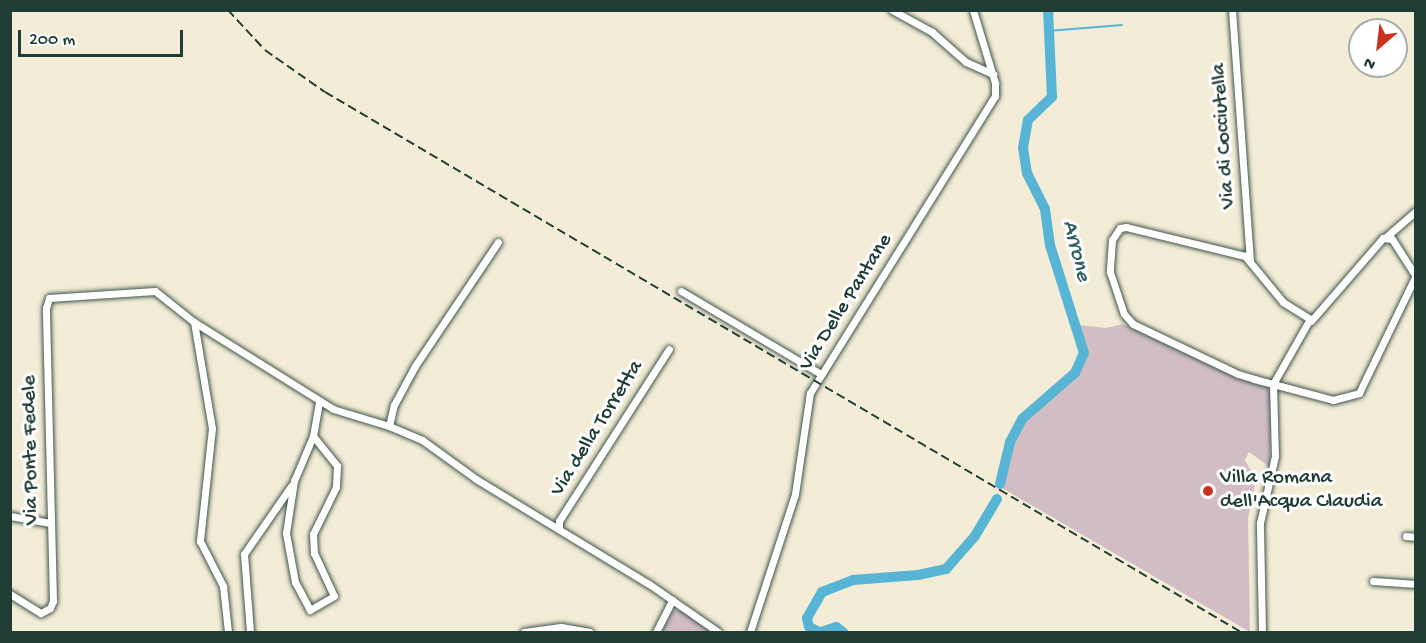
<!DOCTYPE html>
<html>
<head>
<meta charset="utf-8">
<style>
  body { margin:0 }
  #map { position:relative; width:1426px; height:643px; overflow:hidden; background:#f3ecd6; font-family:"Gochi Hand",sans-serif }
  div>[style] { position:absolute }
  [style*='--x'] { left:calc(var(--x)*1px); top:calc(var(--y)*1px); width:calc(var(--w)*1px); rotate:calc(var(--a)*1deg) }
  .industrial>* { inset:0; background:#d2bdc5 }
  .stream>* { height:1.5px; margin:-0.75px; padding:0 0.75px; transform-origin:0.75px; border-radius:0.75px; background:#57b4d5 }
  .river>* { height:10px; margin:-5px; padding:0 5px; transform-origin:5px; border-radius:5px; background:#57b4d5 }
  .roads { filter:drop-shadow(0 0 2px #3f574c) drop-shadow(0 0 2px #3f574c) }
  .street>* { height:7px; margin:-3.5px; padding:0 3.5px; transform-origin:3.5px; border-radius:3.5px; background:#fff }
  .rail>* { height:1.5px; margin-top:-0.75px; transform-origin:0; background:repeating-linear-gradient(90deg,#1f3d34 0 9px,transparent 0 13.5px) }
  .dots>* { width:16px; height:16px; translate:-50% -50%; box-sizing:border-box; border:3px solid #fff; border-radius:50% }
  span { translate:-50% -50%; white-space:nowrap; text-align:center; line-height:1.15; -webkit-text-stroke:6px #fff; paint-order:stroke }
  .street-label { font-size:21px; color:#1f3d34 }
  .poi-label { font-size:21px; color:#1f3d34 }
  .left { translate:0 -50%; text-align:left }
  .water-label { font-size:22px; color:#306164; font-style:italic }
  .frame { position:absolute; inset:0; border:12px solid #1f3d34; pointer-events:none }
  .north { position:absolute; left:1348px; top:18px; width:60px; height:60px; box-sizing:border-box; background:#fff; border:2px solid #a5b1ae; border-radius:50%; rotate:208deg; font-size:16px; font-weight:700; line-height:24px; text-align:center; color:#1f3d34 }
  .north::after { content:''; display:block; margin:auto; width:21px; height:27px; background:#c8321e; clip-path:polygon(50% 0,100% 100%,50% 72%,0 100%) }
  .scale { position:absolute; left:18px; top:30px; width:165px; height:27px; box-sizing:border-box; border:3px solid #1f3d34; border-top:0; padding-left:8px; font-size:18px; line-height:21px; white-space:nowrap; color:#1f3d34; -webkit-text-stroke:4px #fff; paint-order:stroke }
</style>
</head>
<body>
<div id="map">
  <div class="industrial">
    <div style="clip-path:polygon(1123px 324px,1233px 375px,1265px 385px,1271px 394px,1270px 467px,1249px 452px,1245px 460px,1256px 480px,1248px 518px,1250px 632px,1002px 488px,1011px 445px,1021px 423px,1081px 369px,1087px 346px,1078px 325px,1106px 328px)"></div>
    <div style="clip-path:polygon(677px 610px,683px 611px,714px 632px,661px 632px,673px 611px)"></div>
  </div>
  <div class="stream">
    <div style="--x:1048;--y:31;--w:74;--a:-4.6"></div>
  </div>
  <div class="river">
    <div style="--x:1000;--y:484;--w:43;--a:-76.6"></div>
    <div style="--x:1010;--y:442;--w:26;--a:-62"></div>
    <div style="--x:1022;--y:419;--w:70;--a:-41"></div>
    <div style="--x:1075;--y:373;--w:22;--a:-66"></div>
    <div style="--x:1084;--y:353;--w:113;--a:-107.5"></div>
    <div style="--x:1050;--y:245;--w:36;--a:-98"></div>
    <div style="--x:1045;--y:209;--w:40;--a:-116.6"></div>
    <div style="--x:1027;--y:173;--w:25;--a:-99"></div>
    <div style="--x:1023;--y:148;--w:28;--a:-80"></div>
    <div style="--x:1028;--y:120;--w:33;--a:-44"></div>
    <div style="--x:1052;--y:97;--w:87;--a:-92.6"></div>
    <div style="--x:819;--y:632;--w:11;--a:-153"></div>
    <div style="--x:809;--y:627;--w:9;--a:-103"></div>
    <div style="--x:807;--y:618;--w:30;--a:-60"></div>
    <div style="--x:822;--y:592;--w:33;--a:-21"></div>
    <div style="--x:853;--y:580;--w:65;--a:-4.4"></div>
    <div style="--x:918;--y:575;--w:29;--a:-12"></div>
    <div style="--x:946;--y:569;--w:44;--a:-48.7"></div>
    <div style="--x:975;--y:536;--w:43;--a:-59.3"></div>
    <div style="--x:821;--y:632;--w:16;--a:-18"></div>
    <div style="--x:836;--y:627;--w:9;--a:36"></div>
  </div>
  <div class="roads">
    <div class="street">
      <div style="--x:892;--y:10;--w:46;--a:28.8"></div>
      <div style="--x:932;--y:32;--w:45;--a:41.4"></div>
      <div style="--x:966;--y:62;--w:30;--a:24"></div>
      <div style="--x:1232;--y:10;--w:251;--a:85.9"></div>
      <div style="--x:1386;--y:237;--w:40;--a:-41"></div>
      <div style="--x:681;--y:291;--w:163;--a:30.7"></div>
      <div style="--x:1311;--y:321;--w:110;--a:-49.1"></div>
      <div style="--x:1383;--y:238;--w:9;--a:6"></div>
      <div style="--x:1392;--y:239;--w:43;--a:57.4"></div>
      <div style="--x:194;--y:322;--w:108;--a:80.4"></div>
      <div style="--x:212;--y:428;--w:114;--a:96.1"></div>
      <div style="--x:200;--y:541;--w:51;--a:62.9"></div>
      <div style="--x:223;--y:586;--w:46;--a:83.8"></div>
      <div style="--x:389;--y:426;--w:22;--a:-77"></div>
      <div style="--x:394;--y:405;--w:44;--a:-61.7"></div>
      <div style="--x:415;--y:366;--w:149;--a:-56.2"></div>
      <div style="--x:313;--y:436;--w:38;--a:51"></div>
      <div style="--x:337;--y:466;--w:21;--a:93"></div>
      <div style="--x:336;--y:487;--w:52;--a:116.1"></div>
      <div style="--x:313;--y:534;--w:19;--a:87"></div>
      <div style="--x:314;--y:553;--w:47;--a:65.1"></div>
      <div style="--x:334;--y:596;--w:28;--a:150"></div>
      <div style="--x:310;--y:610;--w:32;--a:-118"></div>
      <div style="--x:295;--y:582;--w:50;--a:-100.4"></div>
      <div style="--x:286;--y:533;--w:53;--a:-81.3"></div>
      <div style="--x:294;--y:481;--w:49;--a:-67.1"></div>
      <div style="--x:313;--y:436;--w:36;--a:-80"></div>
      <div style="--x:10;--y:516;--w:41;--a:9.9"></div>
      <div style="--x:559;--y:528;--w:7;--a:-90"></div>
      <div style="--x:559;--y:521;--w:204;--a:-57.4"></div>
      <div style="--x:1406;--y:536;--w:10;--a:6"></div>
      <div style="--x:1373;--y:581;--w:43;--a:4"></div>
      <div style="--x:10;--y:594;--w:36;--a:32"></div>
      <div style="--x:41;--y:613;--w:10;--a:-29"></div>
      <div style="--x:50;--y:608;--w:8;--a:-67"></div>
      <div style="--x:53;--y:601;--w:293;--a:-91.4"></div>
      <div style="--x:46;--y:308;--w:10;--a:-73"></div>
      <div style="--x:49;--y:298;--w:106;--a:-3.8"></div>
      <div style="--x:155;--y:291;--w:50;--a:38.5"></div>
      <div style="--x:194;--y:322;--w:164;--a:32"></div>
      <div style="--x:333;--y:409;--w:59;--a:16.9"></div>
      <div style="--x:389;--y:426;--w:36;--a:23"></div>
      <div style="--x:422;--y:440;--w:67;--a:35.8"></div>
      <div style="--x:476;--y:479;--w:202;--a:31.3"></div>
      <div style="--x:649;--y:584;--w:84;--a:34.8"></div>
      <div style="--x:250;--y:632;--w:78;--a:-94.4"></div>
      <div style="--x:244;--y:554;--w:83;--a:-55.3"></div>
      <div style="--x:524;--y:632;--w:37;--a:-8"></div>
      <div style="--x:561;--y:627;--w:29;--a:10"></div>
      <div style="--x:656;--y:632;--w:36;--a:-63"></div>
      <div style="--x:750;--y:632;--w:145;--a:-71.9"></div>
      <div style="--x:795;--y:494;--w:102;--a:-81.6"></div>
      <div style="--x:810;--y:393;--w:350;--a:-58.1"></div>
      <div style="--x:995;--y:96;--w:13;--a:-90"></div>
      <div style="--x:995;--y:83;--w:76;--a:-106.8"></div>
      <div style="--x:1262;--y:632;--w:109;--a:-91.1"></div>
      <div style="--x:1260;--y:523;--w:69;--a:-77.4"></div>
      <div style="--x:1275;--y:456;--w:72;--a:-91.6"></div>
      <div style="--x:1273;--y:384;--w:75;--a:-60.4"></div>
      <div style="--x:1310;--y:319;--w:32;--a:-148"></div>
      <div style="--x:1283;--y:302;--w:60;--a:-129.6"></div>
      <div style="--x:1245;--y:256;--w:122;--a:-166.3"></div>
      <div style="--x:1126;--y:227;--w:6;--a:171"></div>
      <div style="--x:1120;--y:228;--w:14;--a:124"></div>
      <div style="--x:1112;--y:240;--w:32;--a:94"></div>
      <div style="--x:1110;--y:272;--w:44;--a:71.6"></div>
      <div style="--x:1124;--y:314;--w:13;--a:48"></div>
      <div style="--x:1133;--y:324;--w:116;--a:25.5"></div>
      <div style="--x:1238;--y:374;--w:17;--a:17"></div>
      <div style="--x:1254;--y:379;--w:20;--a:15"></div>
      <div style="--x:1273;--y:384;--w:62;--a:14.9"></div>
      <div style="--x:1333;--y:400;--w:27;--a:-15"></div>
      <div style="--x:1359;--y:393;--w:131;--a:-64.2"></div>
    </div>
  </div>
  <div class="rail">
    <div style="--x:228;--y:10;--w:54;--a:47.2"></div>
    <div style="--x:265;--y:50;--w:73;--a:35"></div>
    <div style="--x:325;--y:92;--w:1063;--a:30.52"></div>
  </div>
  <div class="dots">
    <div style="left:1208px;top:491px;background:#c8321e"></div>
  </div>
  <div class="street-label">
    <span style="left:1225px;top:136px;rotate:-94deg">Via di Cocciutella</span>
    <span style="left:847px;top:303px;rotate:-58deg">Via Delle Pantane</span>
    <span style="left:598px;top:429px;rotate:-58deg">Via della Torretta</span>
    <span style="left:32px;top:450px;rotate:-91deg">Via Ponte Fedele</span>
  </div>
  <div class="poi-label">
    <span class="left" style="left:1220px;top:491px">Villa Romana<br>dell'Acqua Claudia</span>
  </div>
  <div class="water-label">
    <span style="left:1075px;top:251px;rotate:76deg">Arrone</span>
  </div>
  <div class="frame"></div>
  <div class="north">N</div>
  <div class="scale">200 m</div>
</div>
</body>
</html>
